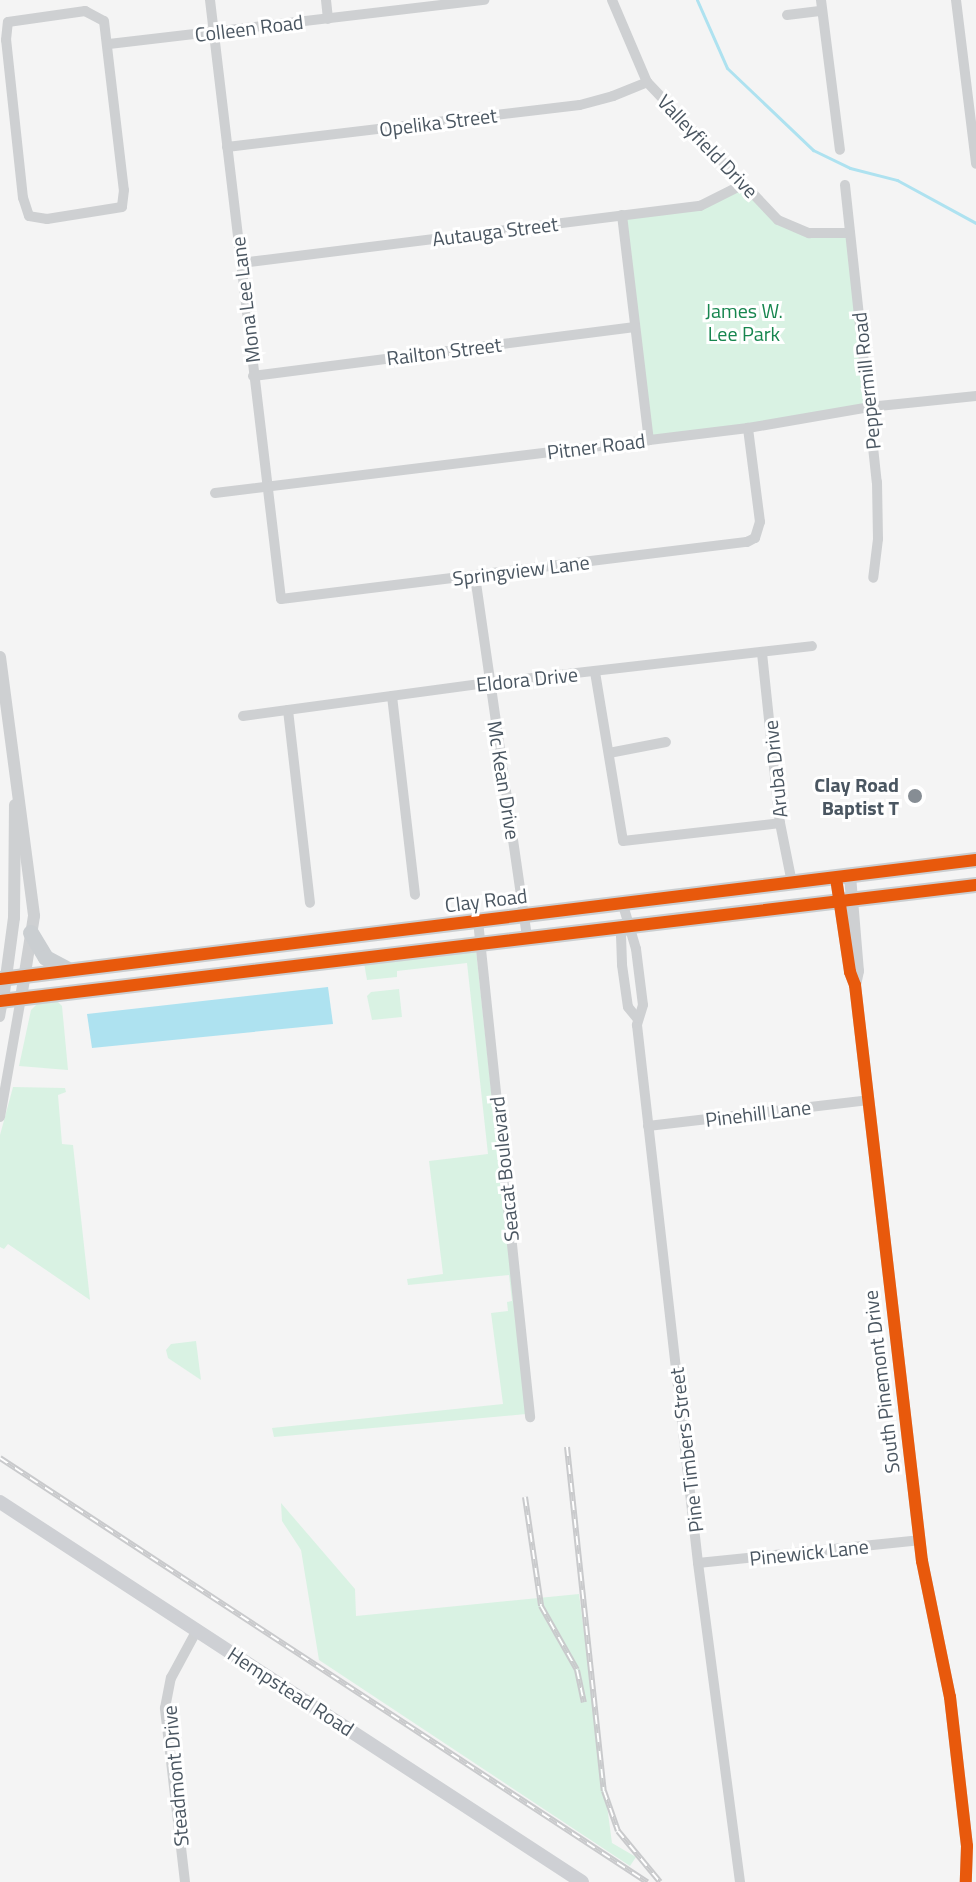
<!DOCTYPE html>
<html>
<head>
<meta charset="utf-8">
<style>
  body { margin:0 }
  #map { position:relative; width:976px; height:1882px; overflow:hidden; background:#f4f4f4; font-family:"Titillium Web",sans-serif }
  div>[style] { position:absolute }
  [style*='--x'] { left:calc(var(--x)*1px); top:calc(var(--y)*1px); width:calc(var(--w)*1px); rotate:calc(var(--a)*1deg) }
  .green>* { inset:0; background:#d9f2e3 }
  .water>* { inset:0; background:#aee2f0 }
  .stream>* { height:3px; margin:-1.5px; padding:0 1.5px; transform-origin:1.5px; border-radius:1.5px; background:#aee2f0 }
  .minor>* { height:10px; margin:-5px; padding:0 5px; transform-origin:5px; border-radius:5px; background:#ced0d2 }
  .tertiary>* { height:12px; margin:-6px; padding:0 6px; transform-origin:6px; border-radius:6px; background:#ced0d2 }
  .secondary>* { height:14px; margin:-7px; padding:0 7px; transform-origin:7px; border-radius:7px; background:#ced0d4 }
  .primary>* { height:16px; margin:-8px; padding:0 8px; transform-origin:8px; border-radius:8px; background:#caced1 }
  .rail>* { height:6px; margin-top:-3px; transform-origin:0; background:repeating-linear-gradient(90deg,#fff 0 9px,#c9cacc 0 18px); box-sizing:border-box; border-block:2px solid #c9cacc }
  .cycleway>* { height:12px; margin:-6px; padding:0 6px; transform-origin:6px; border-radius:6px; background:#e8590c }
  .dots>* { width:22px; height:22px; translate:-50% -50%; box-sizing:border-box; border:4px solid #fff; border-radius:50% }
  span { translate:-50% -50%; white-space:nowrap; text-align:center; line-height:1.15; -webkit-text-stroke:6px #fff; paint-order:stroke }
  .street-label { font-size:20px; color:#4a5661 }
  .park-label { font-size:20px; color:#17864f }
  .poi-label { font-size:20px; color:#4a5661; font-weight:700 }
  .right { translate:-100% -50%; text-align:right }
</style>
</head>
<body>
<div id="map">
  <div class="green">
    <div style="clip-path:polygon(744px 184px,789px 226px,850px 233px,869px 407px,649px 440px,622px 215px,700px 206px)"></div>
    <div style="clip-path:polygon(476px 950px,526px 1414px,274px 1437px,272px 1428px,503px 1404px,491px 1313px,508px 1311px,507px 1302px,512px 1301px,509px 1275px,408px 1285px,407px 1279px,443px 1274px,429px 1161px,488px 1154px,467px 963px,397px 971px,397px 977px,367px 980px,364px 963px)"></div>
    <div style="clip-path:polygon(399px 989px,402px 1017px,372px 1020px,367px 996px,371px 992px)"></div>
    <div style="clip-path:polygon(57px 1001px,62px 1006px,68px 1070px,19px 1066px,31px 1010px,37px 1004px)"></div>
    <div style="clip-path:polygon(13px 1087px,65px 1088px,66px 1092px,58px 1095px,62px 1144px,73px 1145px,90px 1300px,8px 1244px,4px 1249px,0 1247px,0 1135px)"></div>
    <div style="clip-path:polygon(196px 1341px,201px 1380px,168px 1358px,166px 1350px,171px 1344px)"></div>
    <div style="clip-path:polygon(281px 1503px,355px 1589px,356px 1616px,579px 1594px,612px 1843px,636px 1857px,630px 1866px,319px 1660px,301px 1550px,282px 1521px)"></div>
  </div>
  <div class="water">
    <div style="clip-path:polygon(328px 987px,333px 1024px,92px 1048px,87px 1014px)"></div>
  </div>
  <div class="stream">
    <div style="--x:697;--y:0;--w:74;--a:66.2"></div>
    <div style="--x:727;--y:68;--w:119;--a:43.6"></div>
    <div style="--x:813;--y:150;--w:41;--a:25.9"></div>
    <div style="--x:850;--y:168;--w:49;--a:14.3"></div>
    <div style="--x:897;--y:180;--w:90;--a:28.6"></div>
  </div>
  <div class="minor">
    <div style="--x:210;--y:0;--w:603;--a:83.24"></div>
    <div style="--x:281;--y:599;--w:469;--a:-7"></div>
    <div style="--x:747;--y:542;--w:9;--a:-27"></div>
    <div style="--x:755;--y:538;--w:17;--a:-73"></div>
    <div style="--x:760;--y:522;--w:95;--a:-97.3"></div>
    <div style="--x:326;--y:0;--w:19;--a:84"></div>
    <div style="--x:612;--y:0;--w:89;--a:66.9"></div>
    <div style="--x:647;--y:82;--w:190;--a:46.5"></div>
    <div style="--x:778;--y:220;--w:34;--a:23"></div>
    <div style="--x:809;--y:233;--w:41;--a:0"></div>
    <div style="--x:821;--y:0;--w:151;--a:82.8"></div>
    <div style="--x:956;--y:0;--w:165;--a:83"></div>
    <div style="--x:85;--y:11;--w:21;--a:28"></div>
    <div style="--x:104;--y:21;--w:170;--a:83.3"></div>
    <div style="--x:124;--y:190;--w:17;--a:97"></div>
    <div style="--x:122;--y:207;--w:76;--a:170.9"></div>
    <div style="--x:47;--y:219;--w:18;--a:-171"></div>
    <div style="--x:29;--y:216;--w:19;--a:-108"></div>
    <div style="--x:23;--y:198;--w:159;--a:-96.1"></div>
    <div style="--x:6;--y:40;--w:18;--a:-84"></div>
    <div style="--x:8;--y:22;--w:78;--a:-8.1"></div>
    <div style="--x:787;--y:15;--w:35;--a:-7"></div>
    <div style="--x:109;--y:44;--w:378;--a:-6.7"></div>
    <div style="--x:227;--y:147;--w:355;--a:-6.8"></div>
    <div style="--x:580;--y:105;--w:34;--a:-15"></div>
    <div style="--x:613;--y:96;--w:37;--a:-22"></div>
    <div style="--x:845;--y:185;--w:299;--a:83.9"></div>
    <div style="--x:877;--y:482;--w:57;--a:89"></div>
    <div style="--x:878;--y:539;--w:39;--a:97"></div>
    <div style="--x:622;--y:215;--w:227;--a:83.2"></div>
    <div style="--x:241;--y:263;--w:463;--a:-7.1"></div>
    <div style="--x:700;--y:206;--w:49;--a:-26.6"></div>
    <div style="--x:253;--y:376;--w:385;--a:-7.3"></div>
    <div style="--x:215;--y:493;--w:537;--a:-6.95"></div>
    <div style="--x:748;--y:428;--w:123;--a:-9.8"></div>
    <div style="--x:869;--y:407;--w:108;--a:-5.9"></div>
    <div style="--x:475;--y:576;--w:365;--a:81.8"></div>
    <div style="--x:762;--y:653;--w:171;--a:84"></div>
    <div style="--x:780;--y:823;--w:61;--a:78.7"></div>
    <div style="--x:595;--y:672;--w:171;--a:80.6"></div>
    <div style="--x:623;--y:841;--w:158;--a:-6.5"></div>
    <div style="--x:392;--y:696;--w:200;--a:83.4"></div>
    <div style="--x:288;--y:710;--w:194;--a:83.5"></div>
    <div style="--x:243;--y:716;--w:247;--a:-7.7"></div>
    <div style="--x:488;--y:683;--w:326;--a:-6.5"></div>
    <div style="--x:609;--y:753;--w:58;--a:-10.9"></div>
    <div style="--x:623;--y:905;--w:46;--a:73.5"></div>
    <div style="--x:636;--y:949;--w:56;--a:82.9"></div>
    <div style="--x:643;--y:1005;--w:21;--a:107"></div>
    <div style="--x:637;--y:1025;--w:541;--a:83.53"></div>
    <div style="--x:698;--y:1563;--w:322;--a:82.5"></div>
    <div style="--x:478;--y:921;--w:499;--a:84"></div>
    <div style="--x:627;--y:926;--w:11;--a:124"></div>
    <div style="--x:621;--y:935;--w:30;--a:88"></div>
    <div style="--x:622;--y:965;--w:42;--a:81.9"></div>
    <div style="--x:628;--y:1007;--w:14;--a:51"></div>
    <div style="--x:0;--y:1017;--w:17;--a:-80"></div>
    <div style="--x:0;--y:1117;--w:121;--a:-80"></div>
    <div style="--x:648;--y:1126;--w:222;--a:-6.7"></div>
    <div style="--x:698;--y:1563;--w:222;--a:-5.9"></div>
    <div style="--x:185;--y:1882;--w:175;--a:-96.6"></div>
    <div style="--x:165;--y:1708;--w:31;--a:-79"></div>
    <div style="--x:171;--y:1678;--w:55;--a:-61.6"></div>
  </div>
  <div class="tertiary">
    <div style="--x:0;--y:657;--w:261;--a:82.5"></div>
    <div style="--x:34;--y:916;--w:83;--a:99"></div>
    <div style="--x:850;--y:876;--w:95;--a:85.2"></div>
    <div style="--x:858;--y:971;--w:14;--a:102"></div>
    <div style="--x:836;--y:878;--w:95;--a:81.5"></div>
    <div style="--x:850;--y:972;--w:14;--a:69"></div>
    <div style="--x:855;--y:985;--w:580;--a:83.37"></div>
    <div style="--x:922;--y:1561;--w:139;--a:78.4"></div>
    <div style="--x:950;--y:1697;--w:150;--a:83.5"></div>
    <div style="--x:967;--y:1846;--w:36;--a:92"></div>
    <div style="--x:3;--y:1000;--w:83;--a:-82.4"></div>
    <div style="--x:14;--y:918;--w:113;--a:-89.5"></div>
  </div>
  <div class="secondary">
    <div style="--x:0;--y:1502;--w:695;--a:33.14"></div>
  </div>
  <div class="primary">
    <div style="--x:31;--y:933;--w:29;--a:59"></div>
    <div style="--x:46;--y:958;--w:24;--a:28"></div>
    <div style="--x:0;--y:979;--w:983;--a:-6.95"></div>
    <div style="--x:0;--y:1001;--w:983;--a:-6.78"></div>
  </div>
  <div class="rail">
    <div style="--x:567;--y:1447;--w:346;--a:83.9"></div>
    <div style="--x:604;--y:1791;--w:42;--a:70.7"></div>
    <div style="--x:618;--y:1831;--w:66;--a:50.5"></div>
    <div style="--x:0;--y:1458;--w:774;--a:33.24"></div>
    <div style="--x:525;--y:1497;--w:110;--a:81.6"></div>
    <div style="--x:541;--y:1606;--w:73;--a:60.6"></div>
    <div style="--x:577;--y:1670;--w:33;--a:78"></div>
  </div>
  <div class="cycleway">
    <div style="--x:836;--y:878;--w:95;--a:81.5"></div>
    <div style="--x:850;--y:972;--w:14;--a:69"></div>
    <div style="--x:855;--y:985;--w:580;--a:83.37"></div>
    <div style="--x:922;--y:1561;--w:139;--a:78.4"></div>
    <div style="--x:950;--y:1697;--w:150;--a:83.5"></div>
    <div style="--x:967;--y:1846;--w:36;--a:92"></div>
    <div style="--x:0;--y:979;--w:983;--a:-6.95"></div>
    <div style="--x:0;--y:1001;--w:983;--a:-6.78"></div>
  </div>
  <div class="dots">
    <div style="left:915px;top:796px;background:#868d94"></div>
  </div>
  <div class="street-label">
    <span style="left:249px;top:28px;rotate:-7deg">Colleen Road</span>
    <span style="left:438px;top:122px;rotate:-7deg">Opelika Street</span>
    <span style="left:708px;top:146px;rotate:46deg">Valleyfield Drive</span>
    <span style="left:495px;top:231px;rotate:-7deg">Autauga Street</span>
    <span style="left:245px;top:300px;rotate:-97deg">Mona Lee Lane</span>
    <span style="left:444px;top:351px;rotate:-7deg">Railton Street</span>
    <span style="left:866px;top:381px;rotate:-96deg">Peppermill Road</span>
    <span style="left:596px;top:446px;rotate:-7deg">Pitner Road</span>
    <span style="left:521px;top:570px;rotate:-7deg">Springview Lane</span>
    <span style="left:527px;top:679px;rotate:-6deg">Eldora Drive</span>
    <span style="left:775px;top:769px;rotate:-96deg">Aruba Drive</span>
    <span style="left:504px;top:780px;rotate:81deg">Mc Kean Drive</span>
    <span style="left:486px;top:900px;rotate:-7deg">Clay Road</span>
    <span style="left:758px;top:1113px;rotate:-7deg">Pinehill Lane</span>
    <span style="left:504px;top:1169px;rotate:-96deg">Seacat Boulevard</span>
    <span style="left:881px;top:1382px;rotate:-97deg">South Pinemont Drive</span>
    <span style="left:686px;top:1450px;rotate:-97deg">Pine Timbers Street</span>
    <span style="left:809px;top:1552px;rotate:-6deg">Pinewick Lane</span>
    <span style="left:291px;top:1691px;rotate:33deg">Hempstead Road</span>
    <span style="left:175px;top:1776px;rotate:-95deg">Steadmont Drive</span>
  </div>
  <div class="park-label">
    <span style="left:744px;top:322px">James W.<br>Lee Park</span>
  </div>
  <div class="poi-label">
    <span class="right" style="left:899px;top:796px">Clay Road<br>Baptist T</span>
  </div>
</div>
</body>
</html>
